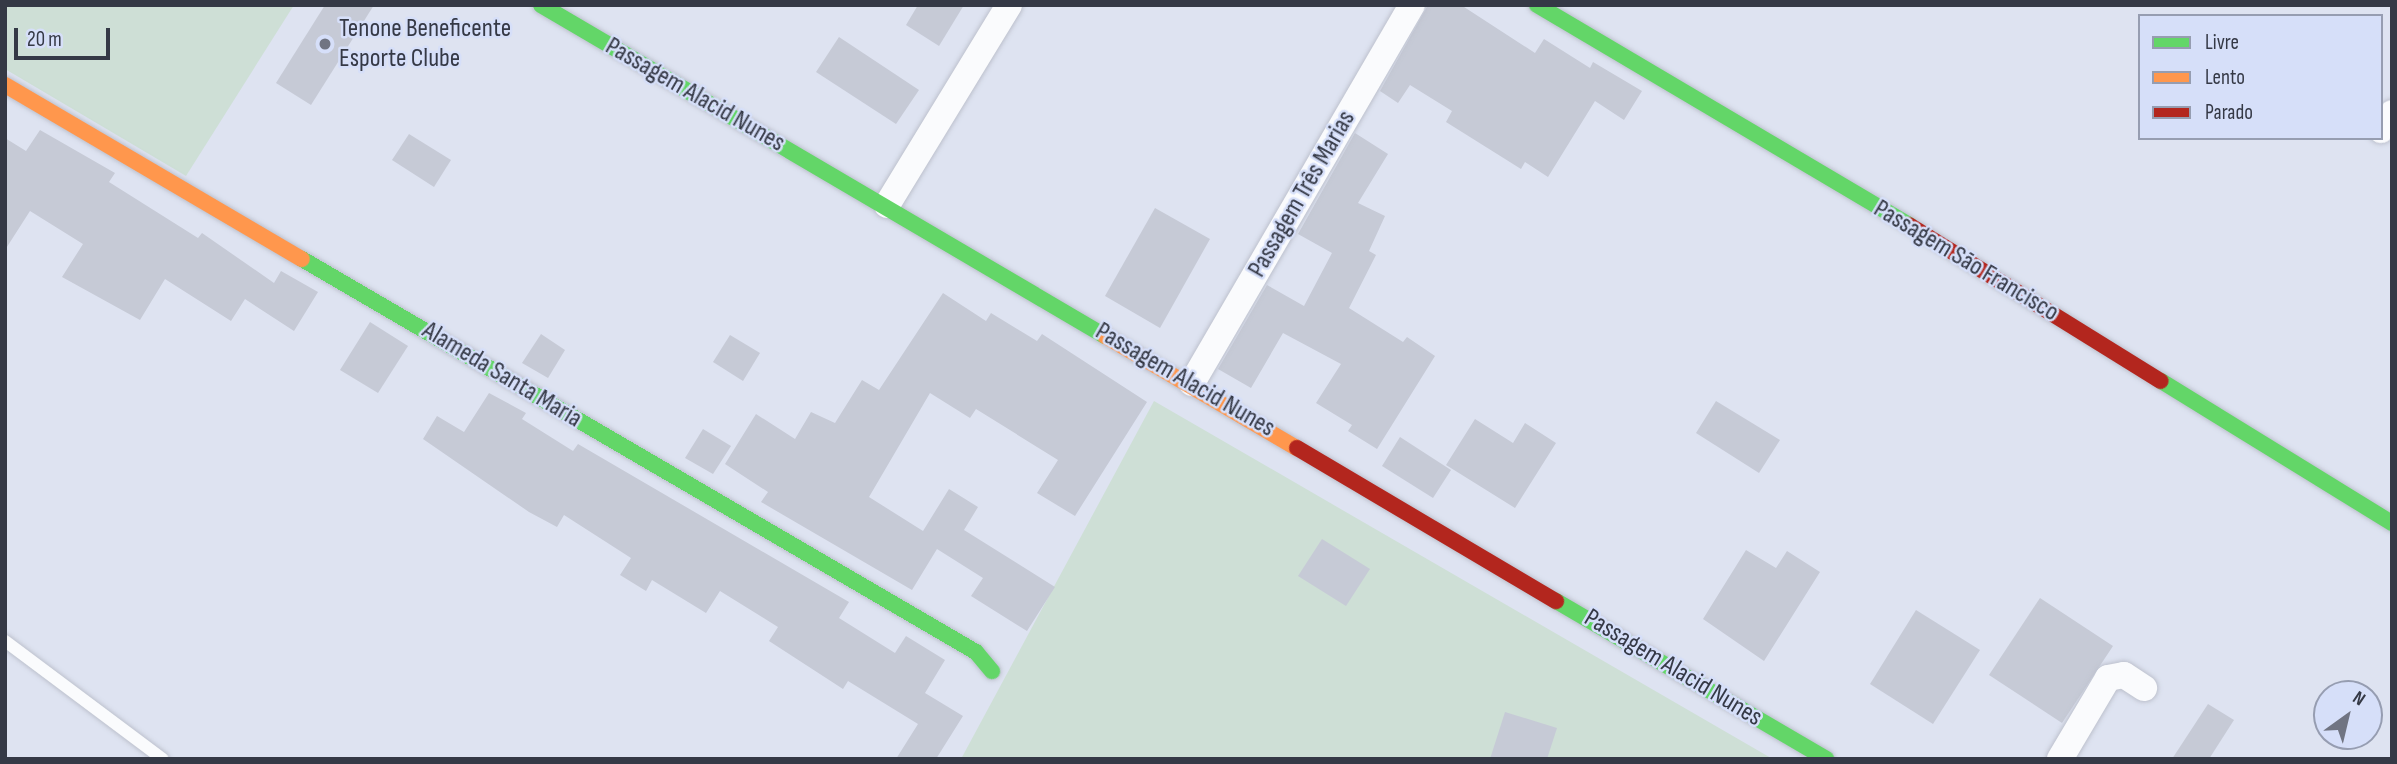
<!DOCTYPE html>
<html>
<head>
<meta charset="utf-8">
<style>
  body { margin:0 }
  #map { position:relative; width:2397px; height:764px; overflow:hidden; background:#dee3f1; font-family:"Sofia Sans Condensed",sans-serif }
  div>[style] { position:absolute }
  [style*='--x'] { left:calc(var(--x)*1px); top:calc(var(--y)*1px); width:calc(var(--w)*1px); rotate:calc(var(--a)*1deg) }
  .green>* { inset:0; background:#cedfd6 }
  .building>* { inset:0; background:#c6cad6 }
  .roads { filter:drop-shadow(0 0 2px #bdc1cd) drop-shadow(0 0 2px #bdc1cd) }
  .lane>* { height:12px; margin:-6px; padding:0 6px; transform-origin:6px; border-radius:6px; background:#fafbfd }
  .street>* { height:26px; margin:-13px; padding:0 13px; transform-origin:13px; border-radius:13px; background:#fafbfd }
  .fast>* { height:16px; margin:-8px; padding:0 8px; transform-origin:8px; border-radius:8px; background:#63d668 }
  .slow>* { height:16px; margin:-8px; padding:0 8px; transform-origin:8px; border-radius:8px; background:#ff974d }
  .jam>* { height:16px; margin:-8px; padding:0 8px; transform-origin:8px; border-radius:8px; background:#b3261e }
  .dots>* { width:19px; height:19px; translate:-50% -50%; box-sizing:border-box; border:4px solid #d6dff9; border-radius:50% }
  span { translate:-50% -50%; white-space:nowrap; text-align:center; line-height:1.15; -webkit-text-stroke:5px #d6dff9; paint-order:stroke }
  .poi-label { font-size:26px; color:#353946 }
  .left { translate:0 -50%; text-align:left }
  .street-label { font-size:26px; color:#353946 }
  .frame { position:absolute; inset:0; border:7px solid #353946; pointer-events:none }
  .legend { position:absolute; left:2138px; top:14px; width:245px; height:126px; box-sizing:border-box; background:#d6dff9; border:2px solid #969db1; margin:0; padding:9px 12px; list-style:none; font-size:21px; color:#353946 }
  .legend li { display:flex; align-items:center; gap:14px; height:35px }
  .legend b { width:35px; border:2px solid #969db1 }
  .north { position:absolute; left:2313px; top:680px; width:70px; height:70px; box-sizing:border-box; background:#d6dff9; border:2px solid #969db1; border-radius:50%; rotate:34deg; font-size:19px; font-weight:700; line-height:28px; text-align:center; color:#353946 }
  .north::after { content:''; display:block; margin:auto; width:24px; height:32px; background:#707482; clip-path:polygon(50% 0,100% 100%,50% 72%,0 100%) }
  .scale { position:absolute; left:14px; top:28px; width:96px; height:32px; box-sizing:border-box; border:4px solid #353946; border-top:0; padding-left:9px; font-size:21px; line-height:24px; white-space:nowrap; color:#353946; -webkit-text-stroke:5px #d6dff9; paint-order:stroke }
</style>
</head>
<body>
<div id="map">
  <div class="green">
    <div style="clip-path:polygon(5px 5px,294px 5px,186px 176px,5px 69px)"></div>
    <div style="clip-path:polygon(1154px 401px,1771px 758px,961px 759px)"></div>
  </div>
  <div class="building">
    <div style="clip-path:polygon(325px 5px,374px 5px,311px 105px,276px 83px)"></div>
    <div style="clip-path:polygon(918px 5px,964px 5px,939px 46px,906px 25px)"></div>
    <div style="clip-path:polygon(1428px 5px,1461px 5px,1535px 53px,1544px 39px,1590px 68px,1593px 62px,1642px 91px,1624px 120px,1595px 101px,1548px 177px,1525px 162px,1521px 169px,1446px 122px,1452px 111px,1410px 85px,1398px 103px,1380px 91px)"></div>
    <div style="clip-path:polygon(839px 37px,919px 90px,896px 124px,816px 72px)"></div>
    <div style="clip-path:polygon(40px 130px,115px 173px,109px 182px,198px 238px,202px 233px,274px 283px,281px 271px,318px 292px,294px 331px,245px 299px,231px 321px,165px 279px,140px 320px,62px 277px,83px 244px,30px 211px,5px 250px,5px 138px,26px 151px)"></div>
    <div style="clip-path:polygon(1355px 133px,1388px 154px,1358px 203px,1385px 216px,1369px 251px,1376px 255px,1349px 308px,1403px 342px,1407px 337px,1435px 356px,1377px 449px,1348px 431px,1352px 425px,1316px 403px,1341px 364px,1283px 333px,1251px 388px,1218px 369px,1267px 285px,1304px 306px,1332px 253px,1298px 234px)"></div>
    <div style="clip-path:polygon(409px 134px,451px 160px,434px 187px,392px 160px)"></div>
    <div style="clip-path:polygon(1155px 208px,1210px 239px,1160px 328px,1105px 296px)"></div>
    <div style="clip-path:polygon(943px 293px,986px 321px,991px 313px,1037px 341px,1042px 334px,1147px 402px,1075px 516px,1037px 493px,1058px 460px,976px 409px,970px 418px,930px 393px,869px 497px,923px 531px,949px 489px,978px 507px,964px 530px,1055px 587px,1027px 631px,971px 596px,983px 578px,937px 549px,912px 590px,761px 502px,768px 492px,725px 464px,756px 414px,795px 439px,811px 412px,835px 423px,862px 380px,879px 390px)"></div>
    <div style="clip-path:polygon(370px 322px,408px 346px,378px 393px,340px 370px)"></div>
    <div style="clip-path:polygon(541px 334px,565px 350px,548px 378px,522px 363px)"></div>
    <div style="clip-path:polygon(730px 335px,760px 353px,743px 381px,713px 362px)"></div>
    <div style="clip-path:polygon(489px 393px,526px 413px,522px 419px,573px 451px,578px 444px,849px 602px,839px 618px,895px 653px,906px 636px,945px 660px,925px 693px,963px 716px,936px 759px,896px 759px,918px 724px,848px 681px,843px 689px,769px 641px,778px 627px,720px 591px,706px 613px,652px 580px,646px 591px,620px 575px,631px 558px,564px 515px,557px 527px,529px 512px,423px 439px,437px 416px,464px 432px)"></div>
    <div style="clip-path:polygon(1716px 401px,1780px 440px,1759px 473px,1696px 433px)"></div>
    <div style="clip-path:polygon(1475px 419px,1513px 443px,1525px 423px,1556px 443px,1515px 508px,1446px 465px)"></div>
    <div style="clip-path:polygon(703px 429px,731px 446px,713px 474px,685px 458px)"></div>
    <div style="clip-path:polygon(1400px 437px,1451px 470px,1433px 498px,1382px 466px)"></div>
    <div style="clip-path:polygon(1322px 539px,1370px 569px,1346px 606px,1298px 576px)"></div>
    <div style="clip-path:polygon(1746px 550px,1776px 568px,1787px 551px,1820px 572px,1764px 661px,1703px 619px)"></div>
    <div style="clip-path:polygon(2040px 598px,2113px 646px,2062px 723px,1989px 675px)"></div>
    <div style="clip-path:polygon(1916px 610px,1980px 650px,1933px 724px,1870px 684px)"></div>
    <div style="clip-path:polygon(2208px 704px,2234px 720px,2209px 759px,2172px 759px)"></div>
    <div style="clip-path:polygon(1505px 712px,1557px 728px,1547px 759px,1490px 759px)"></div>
  </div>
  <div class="roads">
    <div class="lane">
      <div style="--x:5;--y:641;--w:197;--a:36.8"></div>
    </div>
    <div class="street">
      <div style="--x:2381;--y:130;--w:20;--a:-57"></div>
      <div style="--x:887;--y:205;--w:234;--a:-58.6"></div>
      <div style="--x:1192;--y:383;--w:437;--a:-59.8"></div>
      <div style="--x:2060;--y:759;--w:94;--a:-59.3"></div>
      <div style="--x:2108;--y:678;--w:16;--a:-11"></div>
      <div style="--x:2124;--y:675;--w:24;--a:33"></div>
    </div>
    <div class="fast">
      <div style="--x:541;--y:5;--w:654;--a:30.41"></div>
      <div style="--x:1537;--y:5;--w:432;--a:30.6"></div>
      <div style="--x:302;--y:259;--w:780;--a:30.25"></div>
      <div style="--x:976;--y:652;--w:25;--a:50"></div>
      <div style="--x:2161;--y:381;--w:271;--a:31.6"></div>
      <div style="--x:1556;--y:601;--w:313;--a:30.3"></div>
    </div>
    <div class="slow">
      <div style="--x:5;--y:85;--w:344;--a:30.4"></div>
      <div style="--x:1105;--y:336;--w:222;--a:30.3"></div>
    </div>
    <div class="jam">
      <div style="--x:1909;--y:225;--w:296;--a:31.8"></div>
      <div style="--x:1297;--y:448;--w:301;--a:30.6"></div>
    </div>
  </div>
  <div class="dots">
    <div style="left:325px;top:44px;background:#707482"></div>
  </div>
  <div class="poi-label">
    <span class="left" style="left:339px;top:44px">Tenone Beneficente<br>Esporte Clube</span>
  </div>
  <div class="street-label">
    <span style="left:695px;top:95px;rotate:30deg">Passagem Alacid Nunes</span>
    <span style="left:1302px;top:194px;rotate:-60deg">Passagem Três Marias</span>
    <span style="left:1966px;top:261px;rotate:31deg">Passagem São Francisco</span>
    <span style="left:502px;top:375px;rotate:31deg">Alameda Santa Maria</span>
    <span style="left:1185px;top:380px;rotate:30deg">Passagem Alacid Nunes</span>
    <span style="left:1673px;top:668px;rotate:31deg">Passagem Alacid Nunes</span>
  </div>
  <div class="frame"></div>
  <ul class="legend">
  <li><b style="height:9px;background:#63d668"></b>Livre</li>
  <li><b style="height:9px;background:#ff974d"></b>Lento</li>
  <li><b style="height:9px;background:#b3261e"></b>Parado</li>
  </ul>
  <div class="north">N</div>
  <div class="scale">20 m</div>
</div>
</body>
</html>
